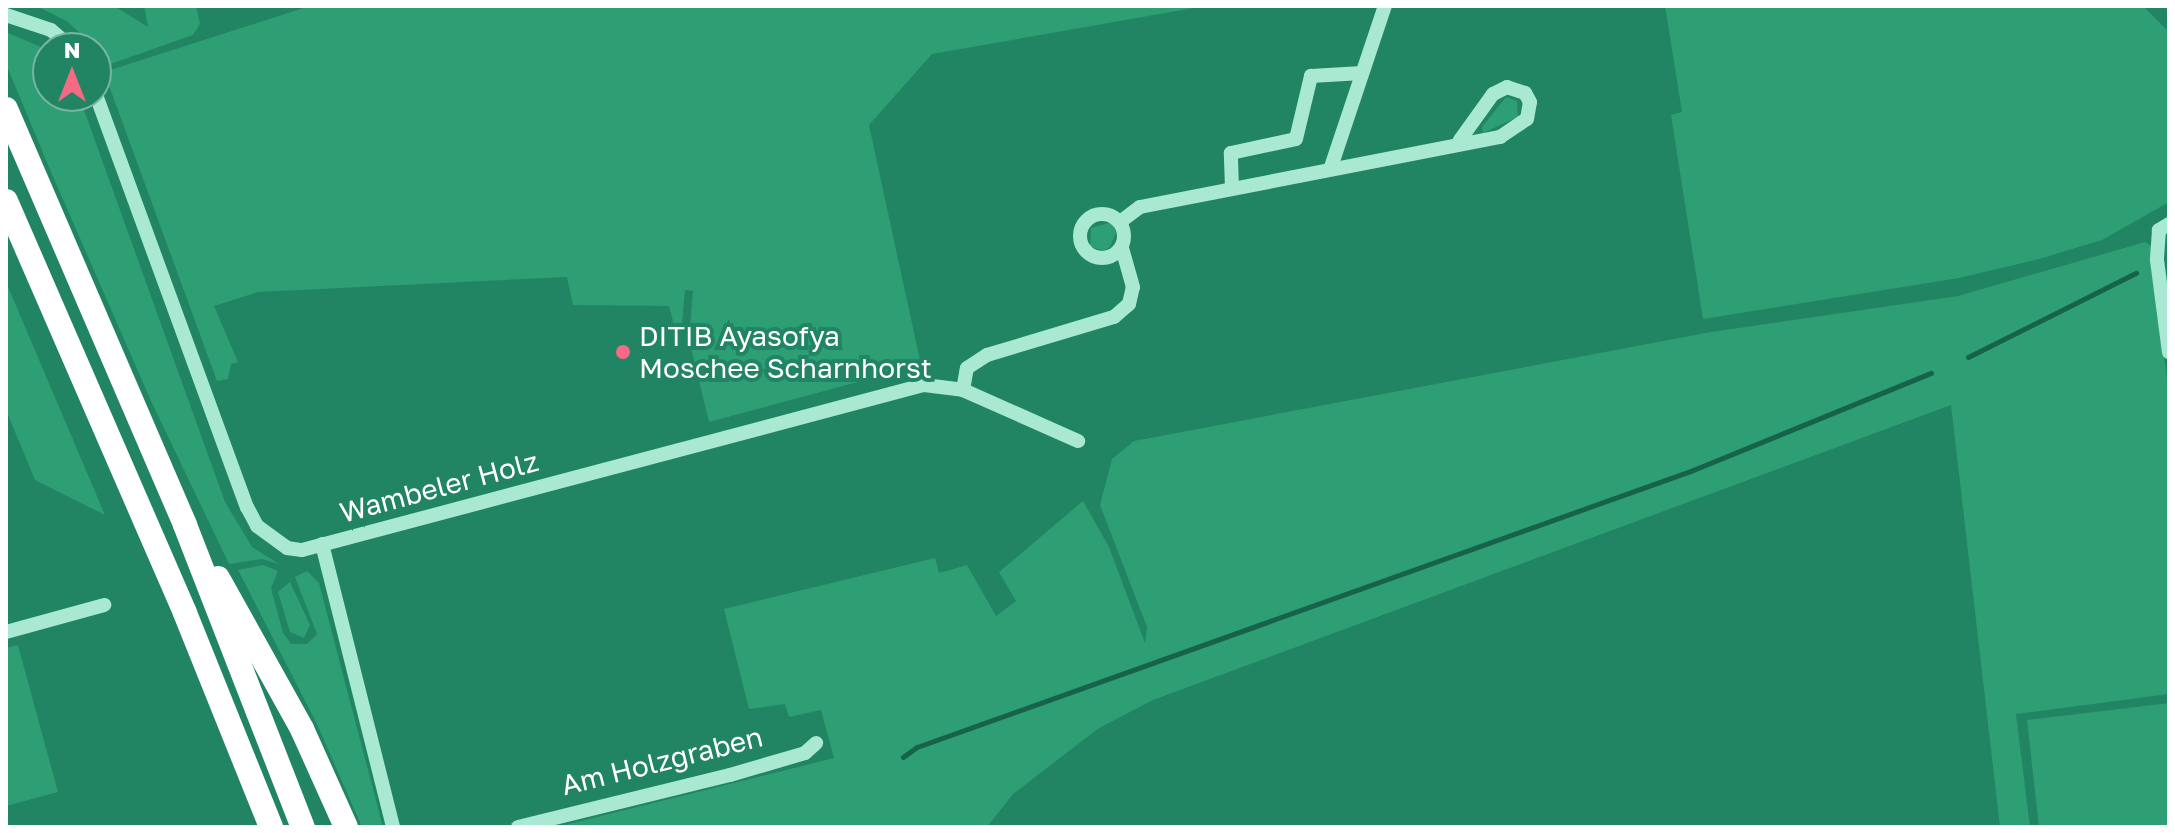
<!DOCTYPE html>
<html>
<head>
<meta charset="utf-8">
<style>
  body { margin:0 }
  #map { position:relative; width:2175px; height:833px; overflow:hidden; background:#218462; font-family:"Golos Text",sans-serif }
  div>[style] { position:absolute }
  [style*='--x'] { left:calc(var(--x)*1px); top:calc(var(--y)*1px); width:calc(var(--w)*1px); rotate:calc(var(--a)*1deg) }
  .green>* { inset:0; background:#2e9e75 }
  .stream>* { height:5px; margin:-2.5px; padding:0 2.5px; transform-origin:2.5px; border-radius:2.5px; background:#166349 }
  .minor>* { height:14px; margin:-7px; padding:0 7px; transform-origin:7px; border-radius:7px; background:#a9e9d2 }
  .minor>.ring { margin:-7px; padding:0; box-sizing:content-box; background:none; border:14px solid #a9e9d2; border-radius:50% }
  .highway>* { height:24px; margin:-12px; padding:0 12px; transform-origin:12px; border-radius:12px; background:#fff }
  .dots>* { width:22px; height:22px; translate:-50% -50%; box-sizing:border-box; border:4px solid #218462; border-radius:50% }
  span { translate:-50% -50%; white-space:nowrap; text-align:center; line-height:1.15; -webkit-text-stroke:8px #218462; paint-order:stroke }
  .poi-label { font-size:28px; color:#fff }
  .left { translate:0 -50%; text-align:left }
  .street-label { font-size:28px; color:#fff }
  .frame { position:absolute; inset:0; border:8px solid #fff; pointer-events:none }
  .north { position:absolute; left:32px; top:32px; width:80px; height:80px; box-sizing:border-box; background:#218462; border:2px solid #7ab5a1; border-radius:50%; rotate:0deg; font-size:22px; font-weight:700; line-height:32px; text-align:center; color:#fff }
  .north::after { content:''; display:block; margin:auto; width:28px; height:36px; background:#f66a86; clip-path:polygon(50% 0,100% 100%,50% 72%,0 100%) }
</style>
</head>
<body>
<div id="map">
  <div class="green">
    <div style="clip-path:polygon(37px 6px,114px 6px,148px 27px,144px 6px,196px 6px,200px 24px,193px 35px,102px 67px,96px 48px,68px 22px)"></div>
    <div style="clip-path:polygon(310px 6px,1205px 6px,932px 54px,869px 125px,921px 365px,709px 422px,689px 340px,693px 291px,685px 290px,680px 348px,669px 306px,573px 305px,567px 277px,258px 292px,214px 306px,238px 362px,231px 364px,228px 379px,217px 381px,104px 72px)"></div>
    <div style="clip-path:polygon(1665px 6px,2143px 6px,2169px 32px,2169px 202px,2102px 240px,2039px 259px,1959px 278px,1703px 319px,1671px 115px,1682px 112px)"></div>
    <div style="clip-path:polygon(6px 32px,48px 50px,48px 96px,79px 96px,225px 502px,252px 547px,279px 564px,262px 559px,229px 564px,151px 401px,48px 165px,6px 64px)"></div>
    <div style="clip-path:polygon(1506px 97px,1517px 101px,1518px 117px,1483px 133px,1482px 127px)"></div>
    <div style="clip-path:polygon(1112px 222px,1116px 233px,1110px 247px,1103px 251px,1090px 246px,1091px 228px)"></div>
    <div style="clip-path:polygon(2145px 242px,2151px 246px,2169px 396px,2169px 694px,2016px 714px,2030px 827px,2000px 827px,1951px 405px,1153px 700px,1099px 728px,1013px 794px,987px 827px,557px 827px,834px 758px,821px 710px,789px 717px,785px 704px,749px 709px,724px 609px,935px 558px,939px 573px,967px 565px,996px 616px,1016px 601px,999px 572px,1083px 501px,1109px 547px,1145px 643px,1147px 627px,1100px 505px,1112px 459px,1134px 441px,1711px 332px,1958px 296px)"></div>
    <div style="clip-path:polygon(6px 282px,105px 515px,35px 480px,6px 410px)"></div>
    <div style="clip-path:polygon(263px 565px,278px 571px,271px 588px,283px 633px,291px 644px,307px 644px,317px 634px,295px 577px,307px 571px,319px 583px,383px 827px,362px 827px,316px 722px,238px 570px)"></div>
    <div style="clip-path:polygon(290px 582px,310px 625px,304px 638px,290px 632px,278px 592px)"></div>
    <div style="clip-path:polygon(18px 645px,58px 792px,6px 806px,6px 648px)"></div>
    <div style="clip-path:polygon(2169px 703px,2169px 827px,2039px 827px,2027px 720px)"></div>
  </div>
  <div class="stream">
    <div style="--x:1968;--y:357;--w:188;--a:-26.6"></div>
    <div style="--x:903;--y:757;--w:17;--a:-36"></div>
    <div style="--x:917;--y:747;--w:824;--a:-19.64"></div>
    <div style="--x:1693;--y:470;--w:257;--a:-22.2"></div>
  </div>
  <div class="minor">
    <div style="--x:6;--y:15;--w:47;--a:18.4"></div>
    <div style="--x:51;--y:30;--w:28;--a:41"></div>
    <div style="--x:96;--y:95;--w:439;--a:69.9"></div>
    <div style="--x:247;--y:507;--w:21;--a:62"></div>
    <div style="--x:257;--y:526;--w:37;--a:36"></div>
    <div style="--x:287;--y:548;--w:15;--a:8"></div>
    <div style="--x:302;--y:550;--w:644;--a:-14.86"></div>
    <div style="--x:924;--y:385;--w:39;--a:7"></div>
    <div style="--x:963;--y:390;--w:126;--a:23.9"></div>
    <div style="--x:1331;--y:167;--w:170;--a:-71.5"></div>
    <div style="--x:1232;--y:188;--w:35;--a:-92"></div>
    <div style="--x:1231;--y:153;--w:66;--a:-12.2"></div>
    <div style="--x:1296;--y:139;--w:65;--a:-76.6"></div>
    <div style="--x:1311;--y:76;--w:51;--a:-3.4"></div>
    <div class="ring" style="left:1080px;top:214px;width:30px;height:30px"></div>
    <div style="--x:1120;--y:222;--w:25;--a:-37"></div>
    <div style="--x:1140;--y:207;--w:367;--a:-11"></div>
    <div style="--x:1500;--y:137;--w:32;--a:-34"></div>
    <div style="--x:1527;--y:119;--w:17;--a:-80"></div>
    <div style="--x:1530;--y:102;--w:10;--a:-119"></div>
    <div style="--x:1525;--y:93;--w:19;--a:-162"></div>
    <div style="--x:1507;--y:87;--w:16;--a:153"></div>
    <div style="--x:1493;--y:94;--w:57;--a:125.7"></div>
    <div style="--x:2169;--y:224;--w:12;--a:149"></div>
    <div style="--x:2159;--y:230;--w:30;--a:94"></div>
    <div style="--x:2157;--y:260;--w:93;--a:82.6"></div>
    <div style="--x:963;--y:390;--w:22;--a:-80"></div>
    <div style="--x:967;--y:368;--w:24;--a:-33"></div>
    <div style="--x:987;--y:355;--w:133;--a:-16.7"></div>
    <div style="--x:1114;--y:317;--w:20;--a:-41"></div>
    <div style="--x:1129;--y:304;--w:17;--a:-77"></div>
    <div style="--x:1133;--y:287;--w:41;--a:-105.8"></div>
    <div style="--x:322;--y:544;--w:292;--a:75.9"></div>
    <div style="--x:6;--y:632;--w:102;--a:-15.4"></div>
    <div style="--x:518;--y:827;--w:218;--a:-13.8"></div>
    <div style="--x:730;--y:775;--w:78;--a:-16.3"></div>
    <div style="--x:805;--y:753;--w:15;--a:-42"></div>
  </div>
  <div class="highway">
    <div style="--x:6;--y:109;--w:453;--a:66.7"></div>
    <div style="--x:185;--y:525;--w:324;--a:68.7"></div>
    <div style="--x:6;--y:201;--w:449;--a:66.5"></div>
    <div style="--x:185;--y:613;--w:231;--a:68.1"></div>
    <div style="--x:218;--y:578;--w:173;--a:60.9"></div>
    <div style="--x:302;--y:729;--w:107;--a:65.8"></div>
  </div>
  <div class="dots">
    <div style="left:623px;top:352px;background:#f66a86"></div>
  </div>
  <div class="poi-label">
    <span class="left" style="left:639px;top:352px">DITIB Ayasofya<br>Moschee Scharnhorst</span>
  </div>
  <div class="street-label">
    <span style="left:439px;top:487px;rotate:-15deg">Wambeler Holz</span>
    <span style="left:662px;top:761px;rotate:-14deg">Am Holzgraben</span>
  </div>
  <div class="frame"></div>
  <div class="north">N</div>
</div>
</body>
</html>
